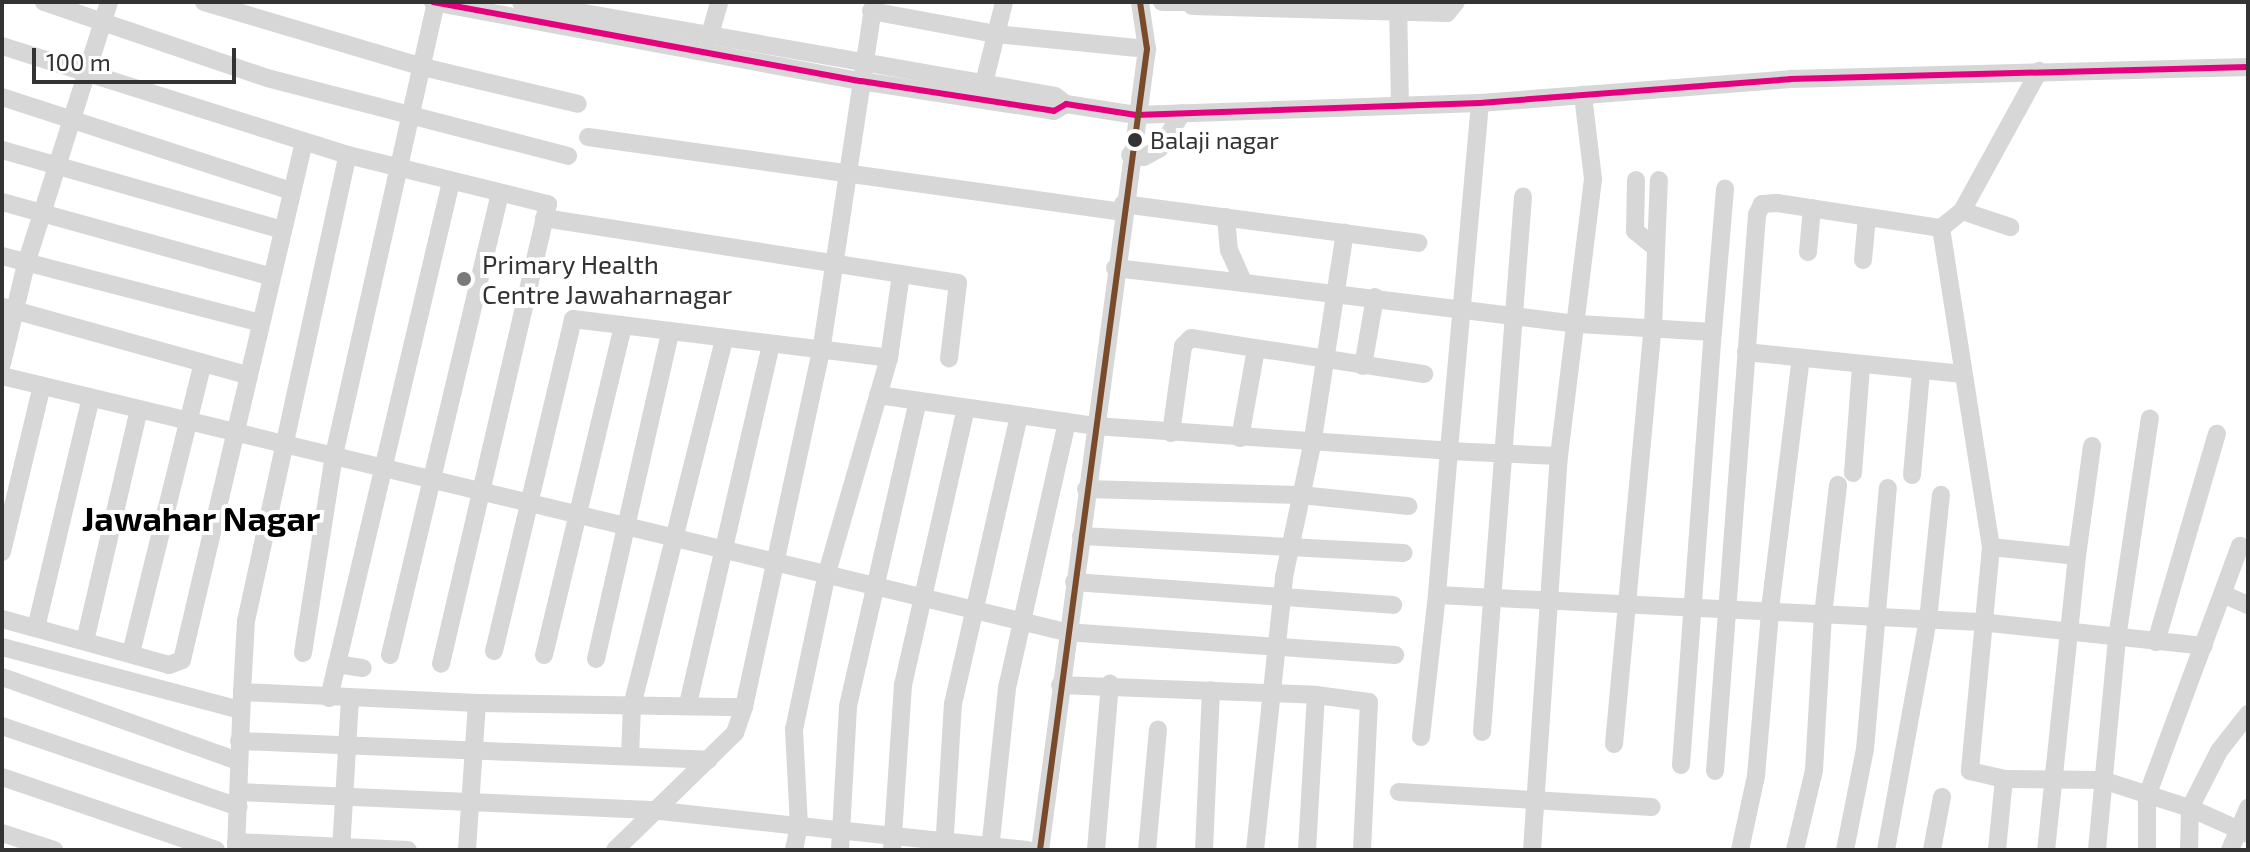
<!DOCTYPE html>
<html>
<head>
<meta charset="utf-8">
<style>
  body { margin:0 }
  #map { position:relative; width:2250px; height:852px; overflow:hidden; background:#fff; font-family:"Exo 2",sans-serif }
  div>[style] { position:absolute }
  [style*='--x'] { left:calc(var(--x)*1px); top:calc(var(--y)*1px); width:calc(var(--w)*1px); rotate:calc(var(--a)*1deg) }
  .minor>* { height:18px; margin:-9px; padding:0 9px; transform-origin:9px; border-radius:9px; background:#d7d7d7 }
  .bus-1>* { height:6px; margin:-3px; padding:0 3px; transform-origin:3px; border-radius:3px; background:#e5007d }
  .bus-2>* { height:6px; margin:-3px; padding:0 3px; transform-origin:3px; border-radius:3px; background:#7a4b2a }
  .dots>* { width:22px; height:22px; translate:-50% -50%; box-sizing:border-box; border:4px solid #fff; border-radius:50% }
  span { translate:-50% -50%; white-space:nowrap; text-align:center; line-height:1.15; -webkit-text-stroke:8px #fff; paint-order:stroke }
  .bus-label { font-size:24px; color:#333 }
  .left { translate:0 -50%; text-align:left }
  .poi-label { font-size:26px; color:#333 }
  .district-label { font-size:34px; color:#000; font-weight:700 }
  .frame { position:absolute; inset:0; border:4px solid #333; pointer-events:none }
  .scale { position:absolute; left:32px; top:48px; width:204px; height:36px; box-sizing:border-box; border:4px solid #333; border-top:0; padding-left:10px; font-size:24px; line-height:28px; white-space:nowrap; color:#333; -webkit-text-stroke:6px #fff; paint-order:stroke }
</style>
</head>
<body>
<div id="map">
  <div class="minor">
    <div style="--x:44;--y:2;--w:236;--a:18.8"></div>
    <div style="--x:267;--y:78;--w:311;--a:14.5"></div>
    <div style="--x:204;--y:2;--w:228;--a:16.5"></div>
    <div style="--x:423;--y:67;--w:159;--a:13.4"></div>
    <div style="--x:433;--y:2;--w:435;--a:10.5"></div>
    <div style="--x:861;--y:81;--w:195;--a:8.8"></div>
    <div style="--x:1054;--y:111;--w:14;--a:-30"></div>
    <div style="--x:1066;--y:104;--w:71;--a:8.9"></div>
    <div style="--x:1136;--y:115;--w:344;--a:-2"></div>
    <div style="--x:1480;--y:103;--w:311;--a:-4.4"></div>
    <div style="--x:1790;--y:79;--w:458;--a:-1.5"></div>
    <div style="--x:521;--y:2;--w:542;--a:9.98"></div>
    <div style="--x:1055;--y:96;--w:14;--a:36"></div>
    <div style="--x:1162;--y:2;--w:30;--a:0"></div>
    <div style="--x:1398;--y:2;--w:103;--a:88.9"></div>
    <div style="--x:1192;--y:6;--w:255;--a:1.6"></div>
    <div style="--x:1447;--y:13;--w:14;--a:-51"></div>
    <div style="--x:871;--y:11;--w:126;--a:10.5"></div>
    <div style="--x:995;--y:34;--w:153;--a:5.6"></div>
    <div style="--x:709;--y:38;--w:37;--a:-74"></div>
    <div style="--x:2;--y:46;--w:363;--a:17.5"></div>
    <div style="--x:348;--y:155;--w:206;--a:13.8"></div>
    <div style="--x:548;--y:204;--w:472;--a:103.1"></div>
    <div style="--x:984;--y:83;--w:83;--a:-76.1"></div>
    <div style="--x:2;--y:97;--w:304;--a:18"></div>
    <div style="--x:1480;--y:103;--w:349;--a:95.1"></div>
    <div style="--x:1449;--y:451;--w:110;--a:2.6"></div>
    <div style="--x:588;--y:137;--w:539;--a:7.99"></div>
    <div style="--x:2;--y:150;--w:289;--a:15.9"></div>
    <div style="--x:1130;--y:155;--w:14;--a:8"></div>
    <div style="--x:1144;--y:157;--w:18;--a:-29"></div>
    <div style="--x:1160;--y:148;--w:41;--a:-57.8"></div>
    <div style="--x:1636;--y:180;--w:51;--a:91.1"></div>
    <div style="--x:1635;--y:231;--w:27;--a:39"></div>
    <div style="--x:2;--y:202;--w:277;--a:15.5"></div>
    <div style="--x:1123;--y:204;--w:298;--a:7.5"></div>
    <div style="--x:1962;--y:211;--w:51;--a:18.4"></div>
    <div style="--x:1226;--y:217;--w:33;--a:85"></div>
    <div style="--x:1229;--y:250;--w:36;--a:66"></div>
    <div style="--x:1244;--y:283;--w:337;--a:7"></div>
    <div style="--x:1579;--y:324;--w:134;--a:3.4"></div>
    <div style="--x:1713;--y:332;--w:144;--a:-85.2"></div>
    <div style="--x:544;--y:218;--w:419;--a:8.9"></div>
    <div style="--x:958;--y:283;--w:76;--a:96.8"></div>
    <div style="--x:1941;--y:228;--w:27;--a:-39"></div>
    <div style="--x:1962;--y:211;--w:160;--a:-61.2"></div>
    <div style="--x:1808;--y:252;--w:44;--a:-84.8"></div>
    <div style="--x:2;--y:256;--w:264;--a:14.5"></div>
    <div style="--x:1863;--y:260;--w:43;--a:-84.7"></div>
    <div style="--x:1115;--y:268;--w:130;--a:6.6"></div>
    <div style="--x:901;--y:274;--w:85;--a:98.1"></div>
    <div style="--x:889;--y:358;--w:224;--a:106.1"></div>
    <div style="--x:827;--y:573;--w:160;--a:101.9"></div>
    <div style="--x:794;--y:730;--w:96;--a:87"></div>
    <div style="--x:799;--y:826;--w:230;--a:6"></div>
    <div style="--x:3;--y:307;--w:253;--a:15.6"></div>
    <div style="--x:1746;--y:352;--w:218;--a:5.8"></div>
    <div style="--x:2;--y:364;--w:103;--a:-76.5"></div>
    <div style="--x:26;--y:264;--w:275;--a:-72.4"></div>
    <div style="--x:1363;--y:366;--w:70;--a:-80.1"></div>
    <div style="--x:2;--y:376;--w:1094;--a:13.53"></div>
    <div style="--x:1066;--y:632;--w:330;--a:4"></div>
    <div style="--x:878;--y:395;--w:219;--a:8.1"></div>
    <div style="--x:1095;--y:426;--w:355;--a:4"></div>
    <div style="--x:1449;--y:451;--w:144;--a:94.8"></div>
    <div style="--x:1437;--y:595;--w:544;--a:2.85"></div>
    <div style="--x:1980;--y:622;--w:225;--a:6.1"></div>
    <div style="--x:1171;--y:433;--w:88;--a:-82.1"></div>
    <div style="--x:1183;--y:346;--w:11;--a:-45"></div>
    <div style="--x:1191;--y:338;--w:236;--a:8.8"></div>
    <div style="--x:1240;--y:438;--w:90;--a:-79.8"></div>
    <div style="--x:1853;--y:473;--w:107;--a:-85.7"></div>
    <div style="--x:1912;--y:475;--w:103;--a:-85"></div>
    <div style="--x:1086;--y:489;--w:215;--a:1.6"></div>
    <div style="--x:1301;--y:495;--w:108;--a:5.9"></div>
    <div style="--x:1081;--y:536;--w:323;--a:3"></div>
    <div style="--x:1991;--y:547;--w:86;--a:6"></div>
    <div style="--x:2077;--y:556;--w:296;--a:96"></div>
    <div style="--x:2;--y:552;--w:171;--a:-76.5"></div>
    <div style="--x:2077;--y:556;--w:111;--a:-82.2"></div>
    <div style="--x:1074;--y:582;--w:320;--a:4.1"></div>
    <div style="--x:2223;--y:594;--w:27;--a:24"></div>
    <div style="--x:2;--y:619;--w:173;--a:15.4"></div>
    <div style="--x:169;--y:665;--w:14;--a:-21"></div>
    <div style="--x:182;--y:660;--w:532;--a:-76.75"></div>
    <div style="--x:36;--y:628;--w:237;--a:-76.6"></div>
    <div style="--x:85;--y:641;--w:238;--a:-76.9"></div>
    <div style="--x:2156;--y:642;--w:217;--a:-73.7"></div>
    <div style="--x:2;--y:647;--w:247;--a:14.8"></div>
    <div style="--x:494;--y:651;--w:341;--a:-76.6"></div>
    <div style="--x:573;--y:319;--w:318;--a:7"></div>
    <div style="--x:131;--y:653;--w:299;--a:-76.1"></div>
    <div style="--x:303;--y:653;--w:200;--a:-81.1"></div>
    <div style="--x:334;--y:455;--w:463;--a:-77.3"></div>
    <div style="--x:390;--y:655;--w:475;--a:-76.6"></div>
    <div style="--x:544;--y:655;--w:337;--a:-76.5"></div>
    <div style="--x:596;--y:659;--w:334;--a:-77.2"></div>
    <div style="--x:337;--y:664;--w:496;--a:-76.7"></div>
    <div style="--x:2;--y:677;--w:251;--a:19.6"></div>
    <div style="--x:1060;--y:685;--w:256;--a:2.2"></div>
    <div style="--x:1316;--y:695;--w:53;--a:7.5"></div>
    <div style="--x:1369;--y:702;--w:148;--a:92.7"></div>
    <div style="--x:242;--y:692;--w:71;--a:-86.8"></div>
    <div style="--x:246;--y:621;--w:477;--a:-77.7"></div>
    <div style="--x:329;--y:698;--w:35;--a:-77"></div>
    <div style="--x:337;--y:664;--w:26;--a:9"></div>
    <div style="--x:688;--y:704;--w:368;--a:-77"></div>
    <div style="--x:2;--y:726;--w:250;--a:18.9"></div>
    <div style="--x:1482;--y:732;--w:537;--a:-85.62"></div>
    <div style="--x:1421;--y:737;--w:143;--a:-83.6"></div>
    <div style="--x:239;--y:741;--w:470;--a:2.3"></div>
    <div style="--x:1614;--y:744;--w:419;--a:-84.7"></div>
    <div style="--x:1653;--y:327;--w:147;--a:-87.7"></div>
    <div style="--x:630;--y:756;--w:50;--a:-87.7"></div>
    <div style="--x:632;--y:706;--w:376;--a:-75.9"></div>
    <div style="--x:1681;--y:765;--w:434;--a:-85.8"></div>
    <div style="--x:1715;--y:771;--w:558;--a:-85.68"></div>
    <div style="--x:1757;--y:215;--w:12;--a:-66"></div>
    <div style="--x:1762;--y:204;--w:15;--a:-4"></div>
    <div style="--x:1777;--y:203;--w:166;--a:8.7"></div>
    <div style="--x:1941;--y:228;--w:323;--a:81.1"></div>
    <div style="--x:1991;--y:547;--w:225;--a:95.4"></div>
    <div style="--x:1970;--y:771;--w:35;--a:13"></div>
    <div style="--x:2004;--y:779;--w:98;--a:0.6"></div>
    <div style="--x:2102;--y:780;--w:92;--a:17.7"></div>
    <div style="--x:2190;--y:808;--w:64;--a:24.1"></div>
    <div style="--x:2;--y:777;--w:226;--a:18.8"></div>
    <div style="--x:239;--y:792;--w:412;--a:2.5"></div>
    <div style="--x:651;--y:810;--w:149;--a:6.2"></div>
    <div style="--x:799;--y:826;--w:25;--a:102"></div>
    <div style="--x:1399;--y:792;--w:253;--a:3.4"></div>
    <div style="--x:2;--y:833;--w:55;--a:18.1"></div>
    <div style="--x:236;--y:842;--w:172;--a:2.7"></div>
    <div style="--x:236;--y:850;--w:158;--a:-87.8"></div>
    <div style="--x:242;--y:692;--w:235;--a:2.7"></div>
    <div style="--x:477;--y:703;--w:267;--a:0.9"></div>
    <div style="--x:341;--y:850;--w:151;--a:-86.6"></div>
    <div style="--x:467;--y:850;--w:147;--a:-86.1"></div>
    <div style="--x:615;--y:850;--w:168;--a:-44.3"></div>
    <div style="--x:735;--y:733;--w:28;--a:-71"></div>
    <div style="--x:744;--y:707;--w:363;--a:-77.8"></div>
    <div style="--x:821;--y:352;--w:354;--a:-81.4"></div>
    <div style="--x:840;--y:850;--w:144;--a:-86.8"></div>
    <div style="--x:848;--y:706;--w:313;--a:-77.1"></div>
    <div style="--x:892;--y:850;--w:165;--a:-86.2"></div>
    <div style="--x:903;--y:685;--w:284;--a:-77.2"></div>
    <div style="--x:944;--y:850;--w:146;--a:-86.5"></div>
    <div style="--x:953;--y:704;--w:296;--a:-77.1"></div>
    <div style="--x:990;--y:850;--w:163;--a:-84"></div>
    <div style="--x:1007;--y:688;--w:273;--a:-77.3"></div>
    <div style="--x:1040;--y:850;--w:808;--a:-82.39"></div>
    <div style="--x:1147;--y:49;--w:48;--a:-98.5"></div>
    <div style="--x:1096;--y:850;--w:167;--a:-85.2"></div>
    <div style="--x:1147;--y:850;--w:121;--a:-84.8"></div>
    <div style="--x:1204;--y:850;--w:160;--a:-87.5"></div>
    <div style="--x:1255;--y:850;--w:275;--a:-83.9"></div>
    <div style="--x:1284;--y:577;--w:135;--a:-78"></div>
    <div style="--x:1312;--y:445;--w:215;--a:-81.2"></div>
    <div style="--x:1307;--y:850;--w:155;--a:-86.7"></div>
    <div style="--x:1532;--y:850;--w:395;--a:-86.1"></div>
    <div style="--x:1559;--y:456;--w:279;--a:-83"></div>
    <div style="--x:1593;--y:179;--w:85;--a:-96.8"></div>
    <div style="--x:1740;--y:850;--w:76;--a:-77.8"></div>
    <div style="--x:1756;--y:776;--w:176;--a:-85.1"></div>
    <div style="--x:1771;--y:601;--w:245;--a:-83"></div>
    <div style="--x:1795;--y:850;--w:82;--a:-76.6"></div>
    <div style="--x:1814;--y:770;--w:155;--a:-86.7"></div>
    <div style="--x:1823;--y:615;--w:131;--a:-83.4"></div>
    <div style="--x:1845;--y:850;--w:103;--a:-78.8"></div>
    <div style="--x:1865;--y:749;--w:262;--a:-85"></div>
    <div style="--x:1886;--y:850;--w:234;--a:-79.7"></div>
    <div style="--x:1928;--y:620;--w:126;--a:-84.1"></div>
    <div style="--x:1932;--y:850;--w:54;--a:-79.3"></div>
    <div style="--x:1997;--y:850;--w:71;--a:-84.4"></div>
    <div style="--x:2097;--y:850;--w:213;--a:-84.6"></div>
    <div style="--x:2117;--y:638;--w:222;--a:-81.5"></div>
    <div style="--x:2147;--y:850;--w:54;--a:-90"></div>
    <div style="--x:2147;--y:796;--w:267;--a:-69.6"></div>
    <div style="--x:2189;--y:850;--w:42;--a:-88.6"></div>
    <div style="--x:2190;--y:808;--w:64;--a:-63"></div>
    <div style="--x:2219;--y:751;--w:47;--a:-51.9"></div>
    <div style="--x:2230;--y:850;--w:46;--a:-66.8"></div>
  </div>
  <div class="bus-1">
    <div style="--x:433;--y:2;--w:435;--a:10.5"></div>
    <div style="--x:861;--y:81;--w:195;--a:8.8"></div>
    <div style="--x:1054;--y:111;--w:14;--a:-30"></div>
    <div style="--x:1066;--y:104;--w:71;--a:8.9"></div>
    <div style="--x:1136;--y:115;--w:344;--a:-2"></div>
    <div style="--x:1480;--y:103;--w:311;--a:-4.4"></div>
    <div style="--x:1790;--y:79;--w:458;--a:-1.5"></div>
  </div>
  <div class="bus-2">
    <div style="--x:1040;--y:850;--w:808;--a:-82.39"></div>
    <div style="--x:1147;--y:49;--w:48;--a:-98.5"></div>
  </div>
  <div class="dots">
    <div style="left:1135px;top:140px;background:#333"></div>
    <div style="left:464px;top:279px;background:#7a7a7a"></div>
  </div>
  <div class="bus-label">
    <span class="left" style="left:1150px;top:140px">Balaji nagar</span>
  </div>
  <div class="poi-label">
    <span class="left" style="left:482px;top:279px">Primary Health<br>Centre Jawaharnagar</span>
  </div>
  <div class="district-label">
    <span style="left:201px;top:518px">Jawahar Nagar</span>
  </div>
  <div class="frame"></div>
  <div class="scale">100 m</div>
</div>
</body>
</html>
